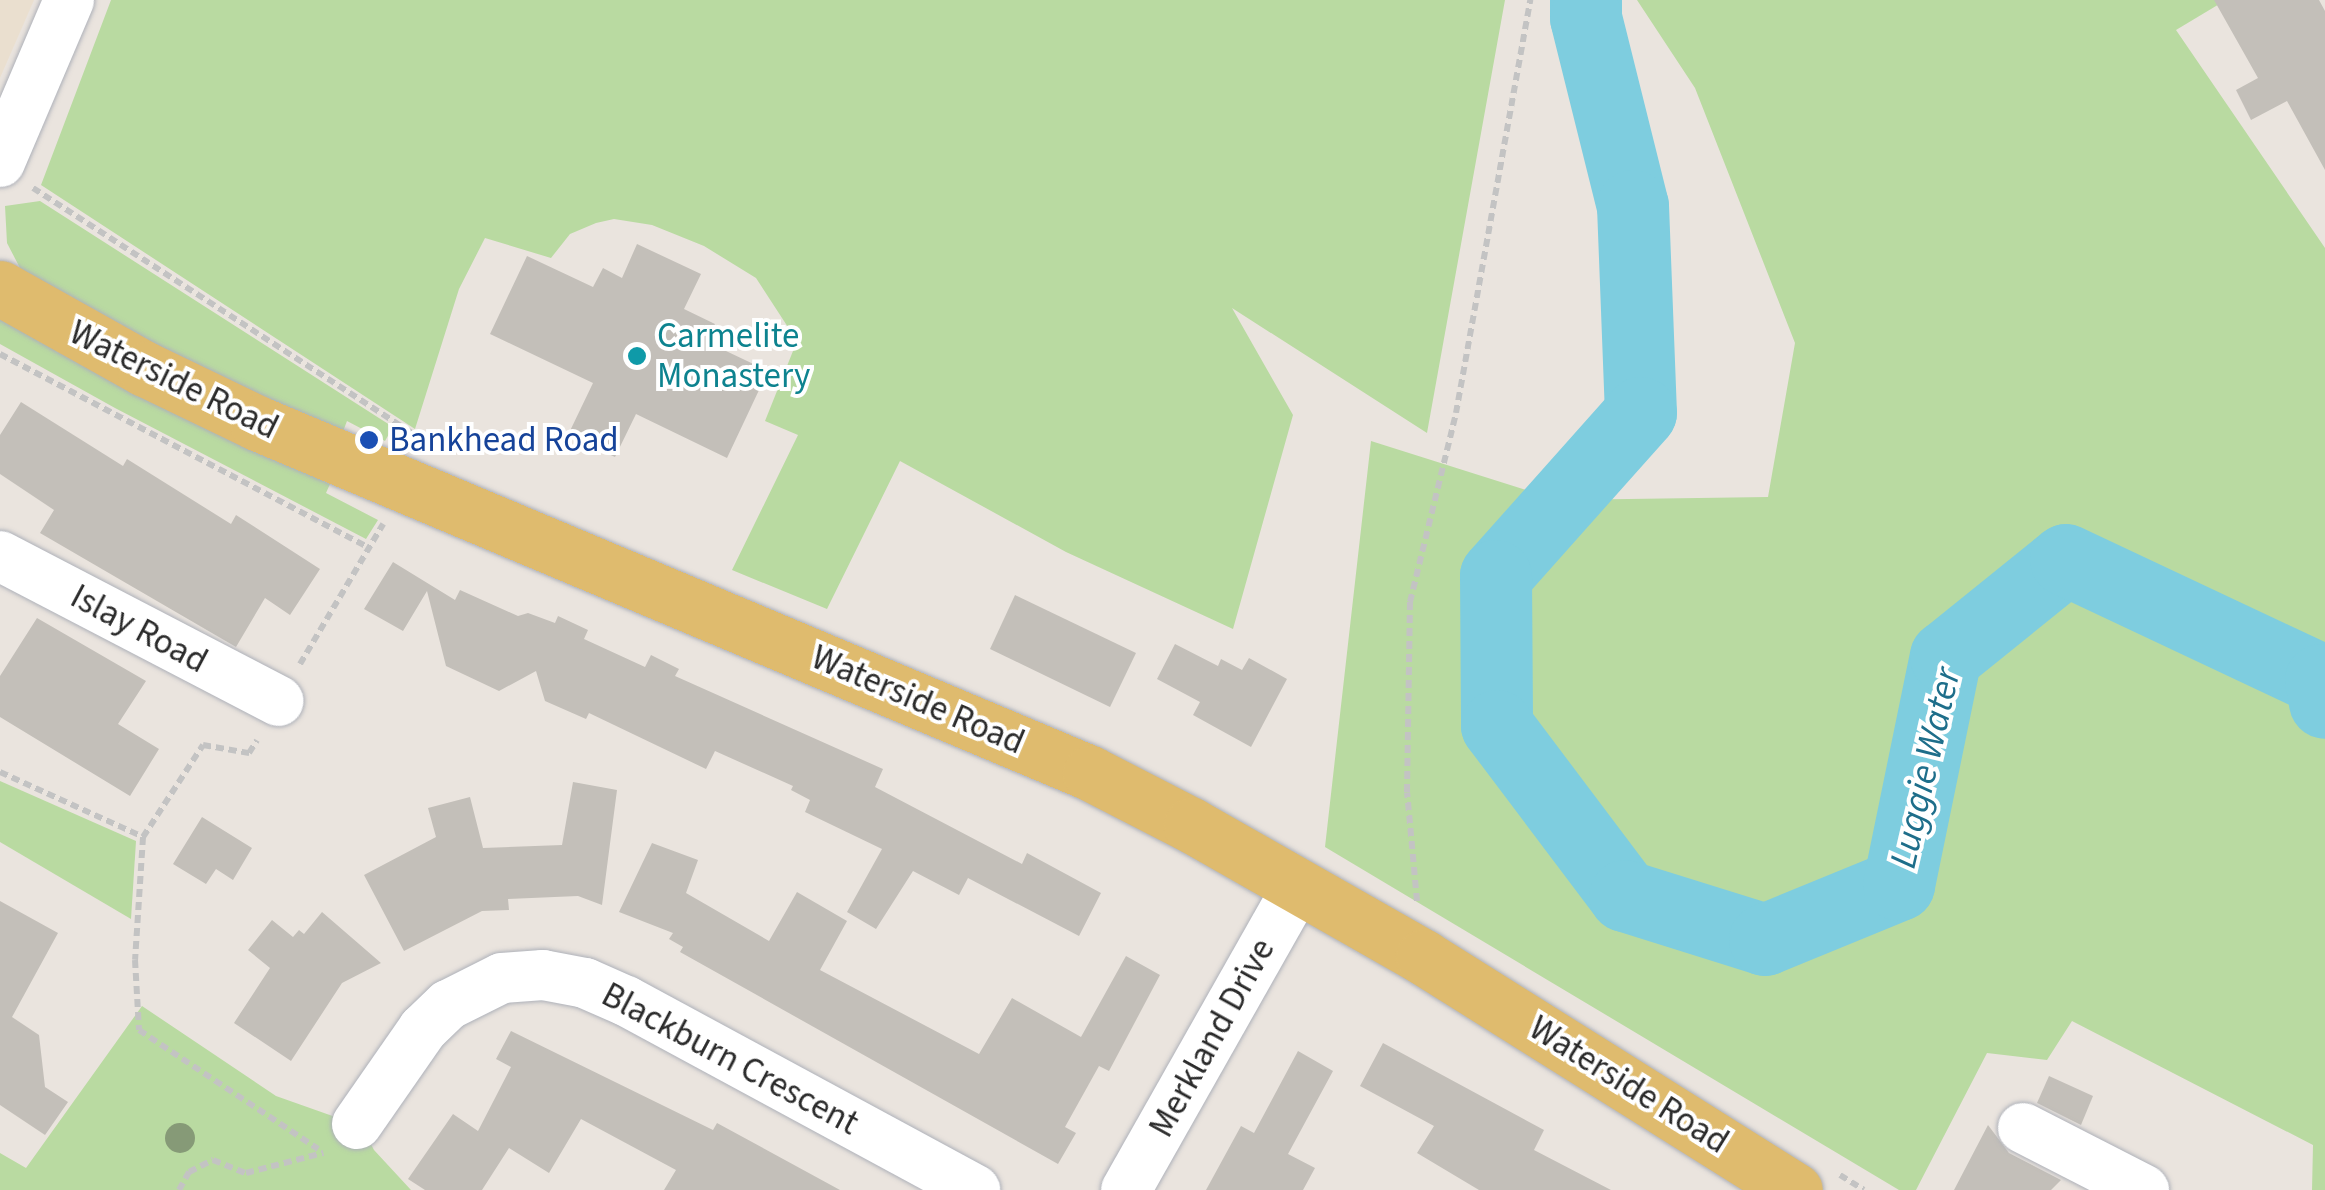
<!DOCTYPE html>
<html>
<head>
<meta charset="utf-8">
<style>
  body { margin:0 }
  #map { position:relative; width:2325px; height:1190px; overflow:hidden; background:#eae4de; font-family:"Source Sans 3",sans-serif }
  div>[style] { position:absolute }
  [style*='--x'] { left:calc(var(--x)*1px); top:calc(var(--y)*1px); width:calc(var(--w)*1px); rotate:calc(var(--a)*1deg) }
  .education>* { inset:0; background:#eadfcf }
  .green>* { inset:0; background:#b9daa1 }
  .river>* { height:72px; margin:-36px; padding:0 36px; transform-origin:36px; border-radius:36px; background:#7ecddf }
  .building>* { inset:0; background:#c3bfb9 }
  .path>* { height:6px; margin-top:-3px; transform-origin:0; background:repeating-linear-gradient(90deg,#c3c3c3 0 8px,transparent 0 13px) }
  .roads { filter:drop-shadow(0 0 2px #aeb1b9) drop-shadow(0 0 2px #aeb1b9) }
  .minor>* { height:50px; margin:-25px; padding:0 25px; transform-origin:25px; border-radius:25px; background:#fff }
  .major>* { height:55px; margin:-27.5px; padding:0 27.5px; transform-origin:27.5px; border-radius:27.5px; background:#dfbb6e }
  .trees>* { width:30px; height:30px; margin:-15px; border-radius:50%; background:#869a77 }
  .dots>* { width:28px; height:28px; translate:-50% -50%; box-sizing:border-box; border:5px solid #fff; border-radius:50% }
  span { translate:-50% -50%; white-space:nowrap; text-align:center; line-height:1.15; -webkit-text-stroke:8px #fff; paint-order:stroke }
  .culture-label { font-size:35px; color:#0d838f }
  .left { translate:0 -50%; text-align:left }
  .street-label { font-size:35px; color:#2a2a2a }
  .transit-label { font-size:35px; color:#164399 }
  .water-label { font-size:38px; color:#1e6e8a; font-style:italic }
</style>
</head>
<body>
<div id="map">
  <div class="education">
    <div style="clip-path:polygon(0 0,34px 0,0 78px)"></div>
  </div>
  <div class="green">
    <div style="clip-path:polygon(111px 0,1505px 0,1427px 433px,1232px 308px,1293px 415px,1233px 629px,1066px 552px,900px 461px,827px 609px,732px 570px,798px 435px,765px 421px,797px 341px,756px 278px,704px 246px,652px 225px,614px 219px,596px 223px,570px 234px,551px 258px,485px 238px,459px 289px,415px 429px,41px 185px)"></div>
    <div style="clip-path:polygon(1637px 0,2226px 0,2176px 30px,2325px 248px,2325px 1190px,2312px 1190px,2313px 1145px,2072px 1021px,2047px 1060px,1987px 1053px,1916px 1190px,1899px 1190px,1325px 847px,1371px 441px,1558px 500px,1768px 497px,1795px 343px,1695px 88px)"></div>
    <div style="clip-path:polygon(40px 201px,393px 427px,385px 441px,347px 421px,342px 434px,232px 387px,21px 270px,7px 243px,5px 206px)"></div>
    <div style="clip-path:polygon(0 317px,173px 411px,330px 484px,326px 493px,378px 520px,366px 539px,115px 408px,0 344px)"></div>
    <div style="clip-path:polygon(0 781px,136px 841px,131px 919px,0 842px)"></div>
    <div style="clip-path:polygon(142px 1006px,276px 1096px,341px 1119px,366px 1135px,374px 1150px,411px 1190px,0 1190px,0 1153px,26px 1168px)"></div>
  </div>
  <div class="river">
    <div style="--x:1586;--y:0;--w:18;--a:90"></div>
    <div style="--x:1586;--y:18;--w:194;--a:76"></div>
    <div style="--x:1633;--y:206;--w:207;--a:87.8"></div>
    <div style="--x:1641;--y:413;--w:218;--a:131.7"></div>
    <div style="--x:1496;--y:576;--w:150;--a:89.6"></div>
    <div style="--x:1497;--y:726;--w:213;--a:53"></div>
    <div style="--x:1625;--y:896;--w:147;--a:17.4"></div>
    <div style="--x:1765;--y:940;--w:145;--a:-22.3"></div>
    <div style="--x:1899;--y:885;--w:233;--a:-78.4"></div>
    <div style="--x:1946;--y:657;--w:154;--a:-38.9"></div>
    <div style="--x:2066;--y:560;--w:282;--a:25.2"></div>
    <div style="--x:2321;--y:680;--w:23;--a:80"></div>
  </div>
  <div class="building">
    <div style="clip-path:polygon(2214px 0,2319px 0,2325px 11px,2325px 170px,2287px 101px,2251px 120px,2236px 90px,2258px 78px)"></div>
    <div style="clip-path:polygon(637px 244px,701px 274px,684px 309px,715px 324px,707px 342px,768px 371px,727px 458px,636px 414px,615px 457px,568px 435px,593px 383px,490px 334px,527px 256px,593px 287px,603px 268px,622px 278px)"></div>
    <div style="clip-path:polygon(21px 402px,123px 466px,127px 459px,231px 524px,236px 515px,320px 569px,290px 615px,265px 598px,236px 647px,40px 533px,54px 510px,0 474px,0 435px)"></div>
    <div style="clip-path:polygon(393px 562px,455px 600px,460px 590px,518px 616px,528px 613px,555px 623px,558px 616px,588px 630px,584px 639px,645px 667px,651px 655px,679px 669px,675px 676px,883px 769px,875px 787px,1022px 864px,1027px 853px,1101px 893px,1079px 936px,968px 878px,959px 895px,913px 871px,876px 929px,847px 912px,882px 849px,805px 812px,810px 800px,791px 790px,793px 786px,715px 751px,706px 769px,589px 713px,586px 719px,545px 701px,536px 671px,499px 691px,446px 666px,427px 591px,403px 631px,364px 609px)"></div>
    <div style="clip-path:polygon(1015px 595px,1136px 653px,1110px 707px,990px 649px)"></div>
    <div style="clip-path:polygon(37px 618px,146px 681px,118px 724px,159px 749px,130px 796px,0 717px,0 676px)"></div>
    <div style="clip-path:polygon(1175px 644px,1218px 666px,1221px 659px,1242px 670px,1249px 658px,1287px 679px,1251px 747px,1193px 715px,1200px 702px,1157px 679px)"></div>
    <div style="clip-path:polygon(573px 782px,617px 790px,602px 905px,578px 896px,508px 899px,509px 910px,482px 911px,404px 951px,364px 875px,436px 837px,428px 808px,470px 797px,483px 848px,562px 845px)"></div>
    <div style="clip-path:polygon(202px 817px,252px 848px,233px 880px,216px 869px,206px 884px,173px 864px)"></div>
    <div style="clip-path:polygon(652px 843px,698px 860px,686px 893px,769px 941px,797px 892px,847px 921px,820px 970px,979px 1054px,1012px 998px,1081px 1037px,1126px 956px,1160px 975px,1109px 1071px,1099px 1066px,1065px 1127px,1076px 1133px,1058px 1164px,680px 952px,683px 947px,669px 939px,673px 933px,619px 912px)"></div>
    <div style="clip-path:polygon(0 901px,58px 933px,12px 1017px,39px 1035px,45px 1087px,68px 1102px,45px 1135px,0 1105px)"></div>
    <div style="clip-path:polygon(322px 912px,381px 963px,342px 983px,291px 1061px,234px 1023px,270px 968px,248px 950px,272px 920px,293px 937px,299px 930px,304px 934px)"></div>
    <div style="clip-path:polygon(511px 1031px,713px 1130px,717px 1123px,840px 1190px,664px 1190px,676px 1170px,581px 1119px,549px 1173px,509px 1148px,482px 1190px,425px 1190px,408px 1179px,453px 1114px,478px 1131px,511px 1067px,496px 1059px)"></div>
    <div style="clip-path:polygon(1383px 1043px,1544px 1130px,1534px 1150px,1611px 1190px,1479px 1190px,1417px 1153px,1434px 1126px,1360px 1086px)"></div>
    <div style="clip-path:polygon(1298px 1051px,1333px 1071px,1288px 1154px,1315px 1168px,1303px 1190px,1206px 1190px,1241px 1126px,1254px 1133px)"></div>
    <div style="clip-path:polygon(2049px 1076px,2093px 1096px,2081px 1125px,2037px 1103px)"></div>
    <div style="clip-path:polygon(1988px 1125px,2009px 1153px,2061px 1180px,2051px 1190px,1954px 1190px)"></div>
  </div>
  <div class="path">
    <div style="--x:33;--y:188;--w:453;--a:32.9"></div>
    <div style="--x:0;--y:354;--w:417;--a:27.7"></div>
    <div style="--x:300;--y:664;--w:163;--a:-59.3"></div>
    <div style="--x:0;--y:772;--w:157;--a:24.4"></div>
    <div style="--x:143;--y:837;--w:110;--a:-56.9"></div>
    <div style="--x:203;--y:745;--w:47;--a:9.9"></div>
    <div style="--x:249;--y:753;--w:15;--a:-58"></div>
    <div style="--x:143;--y:837;--w:123;--a:93.7"></div>
    <div style="--x:135;--y:960;--w:70;--a:86.7"></div>
    <div style="--x:139;--y:1030;--w:215;--a:33.6"></div>
    <div style="--x:1417;--y:901;--w:109;--a:-95.2"></div>
    <div style="--x:1407;--y:792;--w:190;--a:-89.1"></div>
    <div style="--x:1410;--y:602;--w:195;--a:-76.3"></div>
    <div style="--x:1456;--y:413;--w:420;--a:-79.8"></div>
    <div style="--x:1840;--y:1175;--w:28;--a:32"></div>
    <div style="--x:179;--y:1190;--w:21;--a:-61"></div>
    <div style="--x:189;--y:1172;--w:27;--a:-27"></div>
    <div style="--x:213;--y:1160;--w:35;--a:22"></div>
    <div style="--x:246;--y:1173;--w:80;--a:-14.6"></div>
  </div>
  <div class="roads">
    <div class="minor">
      <div style="--x:0;--y:162;--w:176;--a:-66.9"></div>
      <div style="--x:0;--y:556;--w:314;--a:27.5"></div>
      <div style="--x:357;--y:1124;--w:116;--a:-55.2"></div>
      <div style="--x:423;--y:1029;--w:35;--a:-44"></div>
      <div style="--x:448;--y:1005;--w:60;--a:-26.6"></div>
      <div style="--x:502;--y:978;--w:41;--a:-4.2"></div>
      <div style="--x:543;--y:975;--w:43;--a:10.8"></div>
      <div style="--x:585;--y:983;--w:45;--a:23.7"></div>
      <div style="--x:626;--y:1001;--w:397;--a:28.4"></div>
      <div style="--x:2023;--y:1128;--w:136;--a:27.1"></div>
      <div style="--x:1126;--y:1190;--w:349;--a:-60.5"></div>
    </div>
    <div class="major">
      <div style="--x:0;--y:288;--w:166;--a:29.2"></div>
      <div style="--x:145;--y:369;--w:124;--a:25.7"></div>
      <div style="--x:257;--y:423;--w:904;--a:22.79"></div>
      <div style="--x:1090;--y:773;--w:114;--a:27.2"></div>
      <div style="--x:1191;--y:825;--w:267;--a:29.6"></div>
      <div style="--x:1423;--y:957;--w:439;--a:32.1"></div>
    </div>
  </div>
  <div class="trees">
    <div style="left:180px;top:1138px"></div>
  </div>
  <div class="dots">
    <div style="left:637px;top:356px;background:#0f9aa8"></div>
    <div style="left:369px;top:440px;background:#1a4fb4"></div>
  </div>
  <div class="culture-label">
    <span class="left" style="left:657px;top:356px">Carmelite<br>Monastery</span>
  </div>
  <div class="street-label">
    <span style="left:174px;top:380px;rotate:26deg">Waterside Road</span>
    <span style="left:139px;top:629px;rotate:28deg">Islay Road</span>
    <span style="left:918px;top:700px;rotate:23deg">Waterside Road</span>
    <span style="left:1212px;top:1038px;rotate:-61deg">Merkland Drive</span>
    <span style="left:730px;top:1059px;rotate:28deg">Blackburn Crescent</span>
    <span style="left:1629px;top:1085px;rotate:32deg">Waterside Road</span>
  </div>
  <div class="transit-label">
    <span class="left" style="left:389px;top:440px">Bankhead Road</span>
  </div>
  <div class="water-label">
    <span style="left:1926px;top:768px;rotate:-77deg">Luggie Water</span>
  </div>
</div>
</body>
</html>
